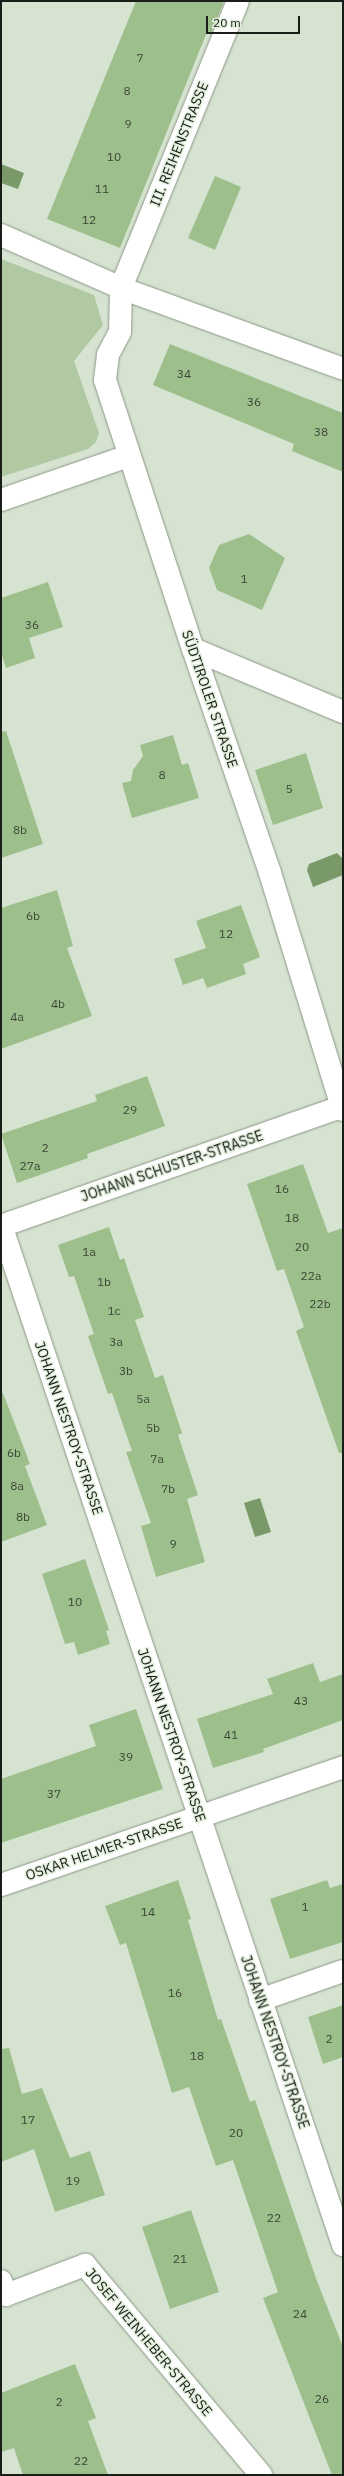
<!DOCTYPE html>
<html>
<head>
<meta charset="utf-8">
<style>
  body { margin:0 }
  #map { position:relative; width:344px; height:2476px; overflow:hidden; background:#d7e3d1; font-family:"IBM Plex Sans",sans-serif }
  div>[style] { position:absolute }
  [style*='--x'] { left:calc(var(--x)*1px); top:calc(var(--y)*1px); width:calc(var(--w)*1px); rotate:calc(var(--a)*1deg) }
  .green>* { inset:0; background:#b0c9a3 }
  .water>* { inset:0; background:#799a68 }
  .building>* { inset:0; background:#9dbf8c }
  .roads { filter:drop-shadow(0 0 1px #8b9786) drop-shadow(0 0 1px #8b9786) }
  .minor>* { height:22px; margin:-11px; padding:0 11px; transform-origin:11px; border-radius:11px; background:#fff }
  span { translate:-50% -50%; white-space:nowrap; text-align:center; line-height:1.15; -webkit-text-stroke:3px #e4f0de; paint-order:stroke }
  .number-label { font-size:12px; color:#3b4635 }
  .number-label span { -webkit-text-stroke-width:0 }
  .street-label { font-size:14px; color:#1a1e18 }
  .frame { position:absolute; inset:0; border:2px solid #1a1e18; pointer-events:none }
  .scale { position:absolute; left:206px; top:16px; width:94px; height:18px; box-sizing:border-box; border:2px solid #1a1e18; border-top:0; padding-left:5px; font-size:12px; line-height:14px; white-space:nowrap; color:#1a1e18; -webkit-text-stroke:3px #e4f0de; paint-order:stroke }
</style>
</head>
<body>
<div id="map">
  <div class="green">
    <div style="clip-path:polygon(1px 259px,94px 295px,103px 325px,74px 361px,99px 433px,96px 442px,88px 449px,1px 477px)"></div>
  </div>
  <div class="water">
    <div style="clip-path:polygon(1px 164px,24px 173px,18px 189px,1px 183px)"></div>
    <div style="clip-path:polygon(337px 853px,343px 859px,343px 875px,313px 887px,307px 870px,309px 864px)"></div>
    <div style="clip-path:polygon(260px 1498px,271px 1532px,255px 1537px,244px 1503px)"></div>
  </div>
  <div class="building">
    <div style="clip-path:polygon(136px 1px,224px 1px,211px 34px,207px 32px,120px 248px,47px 219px)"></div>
    <div style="clip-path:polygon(215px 176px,241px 187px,215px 250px,188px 238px)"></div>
    <div style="clip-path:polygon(170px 344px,343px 413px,343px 472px,292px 451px,294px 444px,153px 385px)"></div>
    <div style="clip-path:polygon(249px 534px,285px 558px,262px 610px,217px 590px,209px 568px,219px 545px)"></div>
    <div style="clip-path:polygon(48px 582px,63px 627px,29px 638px,35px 658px,6px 668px,1px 652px,1px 598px)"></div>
    <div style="clip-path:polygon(6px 731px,43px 844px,1px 858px,1px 732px)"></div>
    <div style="clip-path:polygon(173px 735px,182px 765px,188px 763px,199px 798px,132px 818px,122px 783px,131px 781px,133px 770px,143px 756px,140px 745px)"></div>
    <div style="clip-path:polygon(306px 753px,323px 808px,273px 825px,255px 770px)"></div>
    <div style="clip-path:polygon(57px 890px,73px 946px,67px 948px,92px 1016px,1px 1049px,1px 908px)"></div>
    <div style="clip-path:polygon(241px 905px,260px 957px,243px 964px,246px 974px,207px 988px,203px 978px,183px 985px,174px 959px,206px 948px,196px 921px)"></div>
    <div style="clip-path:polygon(147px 1076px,165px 1126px,87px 1154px,88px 1158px,17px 1183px,1px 1134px,97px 1101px,95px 1095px)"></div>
    <div style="clip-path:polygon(303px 1164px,328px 1233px,343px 1228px,343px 1453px,339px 1453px,296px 1331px,304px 1327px,284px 1269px,277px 1271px,247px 1184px)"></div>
    <div style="clip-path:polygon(109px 1227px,120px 1260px,124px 1258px,134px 1288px,144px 1317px,135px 1320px,155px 1378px,163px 1375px,182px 1433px,178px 1435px,198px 1495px,187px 1499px,205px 1562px,156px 1577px,141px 1526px,151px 1523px,126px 1452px,132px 1451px,112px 1393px,108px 1394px,88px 1336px,94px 1334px,74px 1276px,69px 1277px,58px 1245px)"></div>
    <div style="clip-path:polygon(1px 1393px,3px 1393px,30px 1464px,25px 1466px,47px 1525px,1px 1542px)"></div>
    <div style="clip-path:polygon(85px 1559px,109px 1630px,106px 1631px,110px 1644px,78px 1655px,74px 1642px,65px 1644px,42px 1574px)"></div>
    <div style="clip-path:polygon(313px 1663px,320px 1682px,343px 1674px,343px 1720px,263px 1749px,264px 1752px,213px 1768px,197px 1719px,273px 1694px,267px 1679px)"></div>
    <div style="clip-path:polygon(136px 1709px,163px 1789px,1px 1843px,1px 1779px,96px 1746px,89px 1725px)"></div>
    <div style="clip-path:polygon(178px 1880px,191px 1919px,188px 1920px,218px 2020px,221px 2019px,250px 2102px,255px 2100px,317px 2281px,343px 2347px,343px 2475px,332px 2475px,263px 2298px,278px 2292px,233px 2160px,216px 2166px,189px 2087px,172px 2093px,126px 1943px,120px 1945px,105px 1906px)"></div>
    <div style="clip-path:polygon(327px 1880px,330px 1888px,343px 1884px,343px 1942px,290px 1959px,270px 1899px)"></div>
    <div style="clip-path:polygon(343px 2005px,343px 2057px,323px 2064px,308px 2017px)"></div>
    <div style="clip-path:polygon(9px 2048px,22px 2094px,42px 2088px,70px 2158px,90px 2151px,105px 2195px,55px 2212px,34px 2149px,1px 2162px,1px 2049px)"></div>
    <div style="clip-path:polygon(191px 2210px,219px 2292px,170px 2309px,142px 2227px)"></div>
    <div style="clip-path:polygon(75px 2364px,96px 2418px,88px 2421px,108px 2475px,23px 2475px,14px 2448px,1px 2452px,1px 2393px)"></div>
  </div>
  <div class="roads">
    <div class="minor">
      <div style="--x:238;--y:1;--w:310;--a:112.2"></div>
      <div style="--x:121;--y:288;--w:44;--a:91.3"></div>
      <div style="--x:120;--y:332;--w:26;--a:118"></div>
      <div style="--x:108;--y:355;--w:25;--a:97"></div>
      <div style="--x:105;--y:380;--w:283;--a:71.9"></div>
      <div style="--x:193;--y:649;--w:237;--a:71"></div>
      <div style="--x:270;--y:873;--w:248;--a:72.9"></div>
      <div style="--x:1;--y:235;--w:131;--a:23.8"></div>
      <div style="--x:121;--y:288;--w:236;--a:20"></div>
      <div style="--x:1;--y:500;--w:134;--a:-19.1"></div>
      <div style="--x:193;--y:649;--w:163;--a:22.8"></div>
      <div style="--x:1;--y:1225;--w:1076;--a:71.46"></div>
      <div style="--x:1;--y:1226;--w:362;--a:-19.3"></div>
      <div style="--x:1;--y:1885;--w:362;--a:-19"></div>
      <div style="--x:260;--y:2000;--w:88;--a:-19.3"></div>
      <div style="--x:1;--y:2281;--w:15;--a:70"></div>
      <div style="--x:6;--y:2295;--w:85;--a:-20.8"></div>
      <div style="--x:85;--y:2265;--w:274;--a:50"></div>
    </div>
  </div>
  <div class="number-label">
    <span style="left:140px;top:58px">7</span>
    <span style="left:127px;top:91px">8</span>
    <span style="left:128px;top:124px">9</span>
    <span style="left:114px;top:157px">10</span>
    <span style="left:102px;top:189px">11</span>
    <span style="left:89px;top:220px">12</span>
    <span style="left:184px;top:374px">34</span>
    <span style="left:254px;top:402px">36</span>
    <span style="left:321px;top:432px">38</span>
    <span style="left:244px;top:579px">1</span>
    <span style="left:32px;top:625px">36</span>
    <span style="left:162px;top:775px">8</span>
    <span style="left:289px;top:789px">5</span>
    <span style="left:20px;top:830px">8b</span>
    <span style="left:33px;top:916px">6b</span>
    <span style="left:226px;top:934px">12</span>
    <span style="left:58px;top:1004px">4b</span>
    <span style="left:17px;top:1017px">4a</span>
    <span style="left:130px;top:1110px">29</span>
    <span style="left:45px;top:1148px">2</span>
    <span style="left:30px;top:1166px">27a</span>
    <span style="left:282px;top:1189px">16</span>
    <span style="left:292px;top:1218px">18</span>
    <span style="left:302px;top:1247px">20</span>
    <span style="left:89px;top:1252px">1a</span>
    <span style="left:311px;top:1276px">22a</span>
    <span style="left:104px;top:1282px">1b</span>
    <span style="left:320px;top:1304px">22b</span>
    <span style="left:114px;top:1311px">1c</span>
    <span style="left:116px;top:1342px">3a</span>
    <span style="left:126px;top:1371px">3b</span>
    <span style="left:143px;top:1399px">5a</span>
    <span style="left:153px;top:1428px">5b</span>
    <span style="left:14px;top:1453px">6b</span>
    <span style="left:157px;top:1459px">7a</span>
    <span style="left:17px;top:1486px">8a</span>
    <span style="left:168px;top:1489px">7b</span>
    <span style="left:23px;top:1517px">8b</span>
    <span style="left:173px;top:1544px">9</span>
    <span style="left:75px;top:1602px">10</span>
    <span style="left:301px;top:1701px">43</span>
    <span style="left:231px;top:1735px">41</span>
    <span style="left:126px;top:1757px">39</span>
    <span style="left:54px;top:1794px">37</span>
    <span style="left:305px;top:1907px">1</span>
    <span style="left:148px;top:1912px">14</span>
    <span style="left:175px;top:1993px">16</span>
    <span style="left:329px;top:2039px">2</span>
    <span style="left:197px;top:2056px">18</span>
    <span style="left:28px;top:2120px">17</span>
    <span style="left:236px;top:2133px">20</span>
    <span style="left:73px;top:2181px">19</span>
    <span style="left:274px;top:2218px">22</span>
    <span style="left:180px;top:2259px">21</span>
    <span style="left:300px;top:2314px">24</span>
    <span style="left:322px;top:2399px">26</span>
    <span style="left:59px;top:2402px">2</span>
    <span style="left:81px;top:2461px">22</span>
  </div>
  <div class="street-label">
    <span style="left:179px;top:144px;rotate:-68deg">III. REIHENSTRASSE</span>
    <span style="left:210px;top:699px;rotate:71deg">SÜDTIROLER STRASSE</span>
    <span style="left:172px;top:1166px;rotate:-19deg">JOHANN SCHUSTER-STRASSE</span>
    <span style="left:69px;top:1428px;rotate:71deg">JOHANN NESTROY-STRASSE</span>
    <span style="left:172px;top:1735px;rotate:71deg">JOHANN NESTROY-STRASSE</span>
    <span style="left:104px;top:1849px;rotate:-19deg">OSKAR HELMER-STRASSE</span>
    <span style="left:275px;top:2042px;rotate:71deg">JOHANN NESTROY-STRASSE</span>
    <span style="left:149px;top:2342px;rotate:50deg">JOSEF WEINHEBER-STRASSE</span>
  </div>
  <div class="frame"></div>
  <div class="scale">20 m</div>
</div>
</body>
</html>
